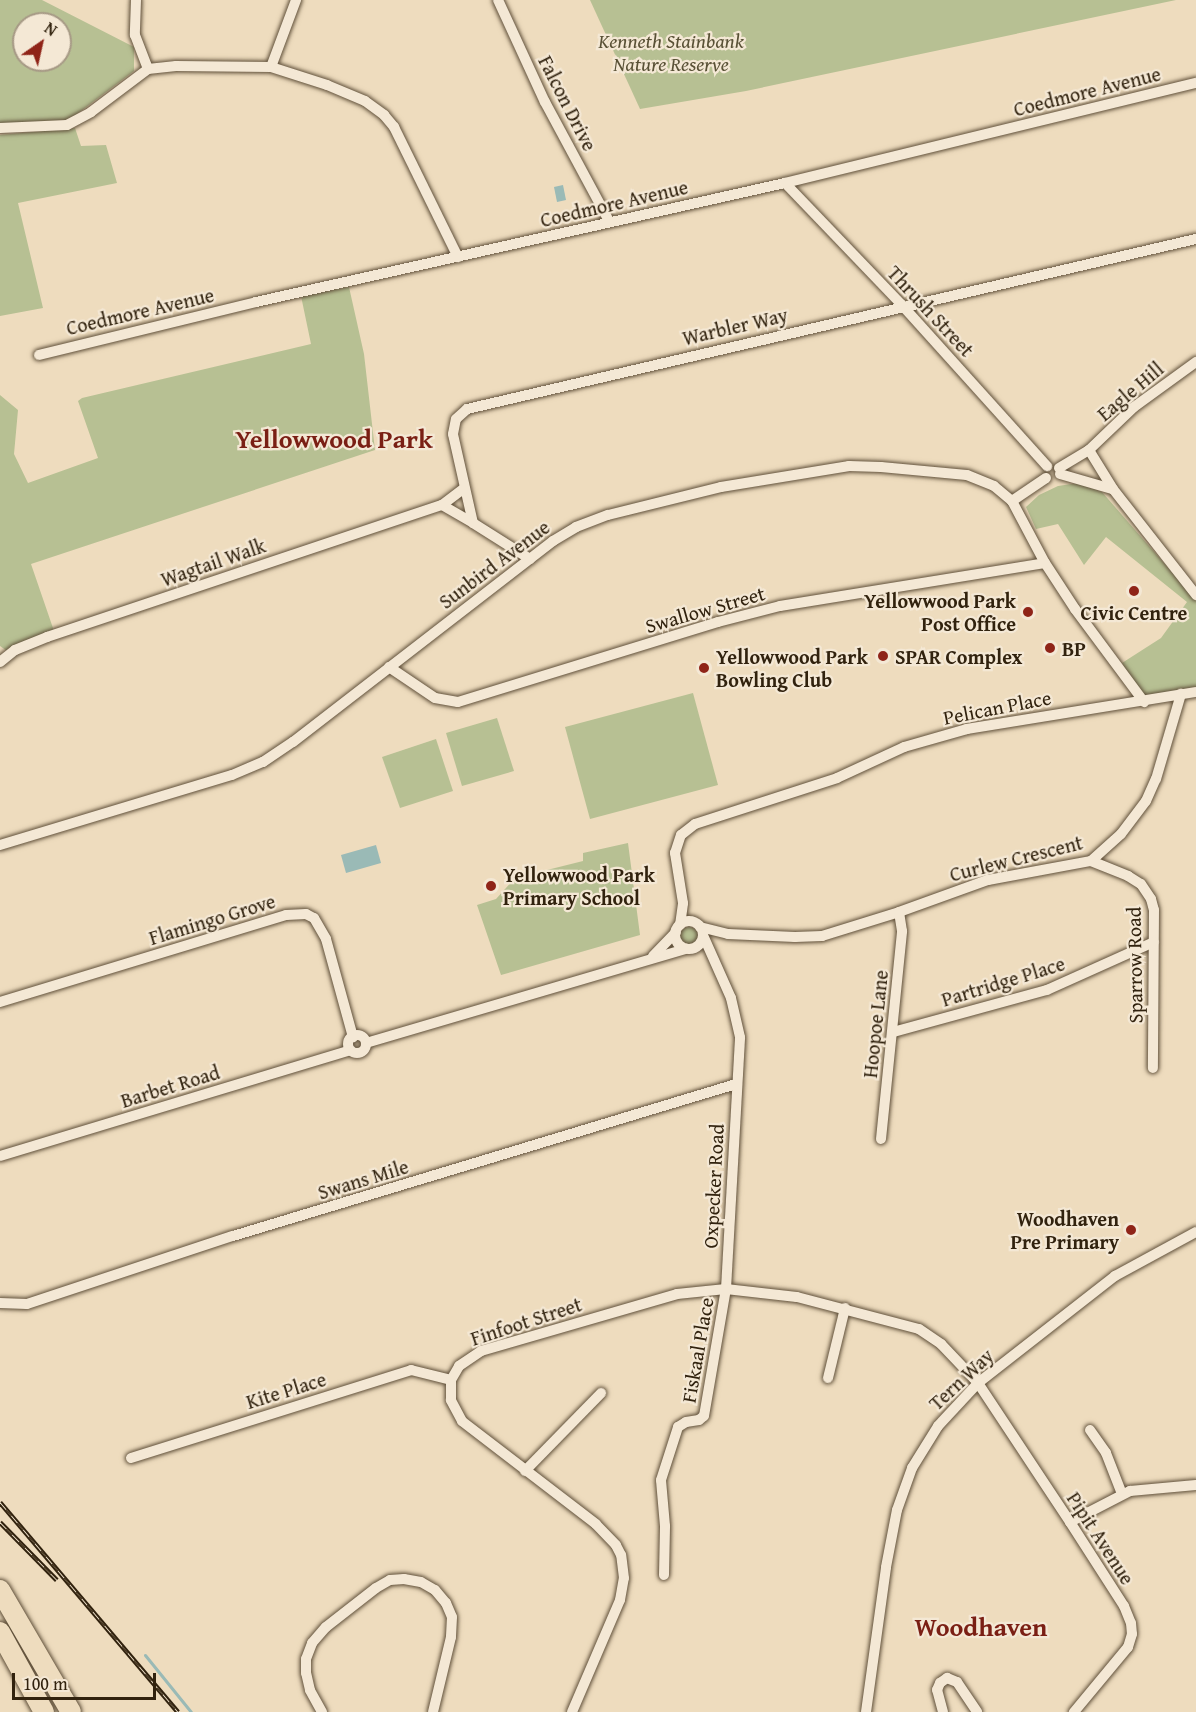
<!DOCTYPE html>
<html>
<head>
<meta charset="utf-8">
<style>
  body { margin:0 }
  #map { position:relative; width:1196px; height:1712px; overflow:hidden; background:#eedcbe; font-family:"Gentium Book Plus",serif }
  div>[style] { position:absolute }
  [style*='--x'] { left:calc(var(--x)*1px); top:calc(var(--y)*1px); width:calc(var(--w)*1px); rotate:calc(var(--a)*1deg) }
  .green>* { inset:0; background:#b7c093 }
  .round { border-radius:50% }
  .water>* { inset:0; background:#9abab6 }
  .stream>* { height:3px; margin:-1.5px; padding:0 1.5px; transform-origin:1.5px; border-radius:1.5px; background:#9abab6 }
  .roads { filter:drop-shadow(0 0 2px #60503a) drop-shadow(0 0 2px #60503a) }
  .street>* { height:10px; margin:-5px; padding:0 5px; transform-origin:5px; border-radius:5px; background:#f4e8d5 }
  .street>.ring { margin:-5px; padding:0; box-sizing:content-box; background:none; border:10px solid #f4e8d5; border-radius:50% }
  .highway>* { height:20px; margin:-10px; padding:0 10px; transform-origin:10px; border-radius:10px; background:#eedcbe }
  .rail>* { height:5px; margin-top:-2.5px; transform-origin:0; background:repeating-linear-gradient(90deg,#f4e8d5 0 9px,#31220e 0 18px); box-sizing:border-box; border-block:2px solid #31220e }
  .dots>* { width:16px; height:16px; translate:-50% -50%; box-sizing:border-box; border:3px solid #f4e8d5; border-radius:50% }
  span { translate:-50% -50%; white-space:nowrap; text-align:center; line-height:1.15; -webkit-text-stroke:4.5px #f4e8d5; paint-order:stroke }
  .park-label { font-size:20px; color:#595136; font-style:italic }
  .street-label { font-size:20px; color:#31220e }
  .poi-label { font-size:20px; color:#31220e; font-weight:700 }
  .right { translate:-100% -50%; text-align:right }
  .left { translate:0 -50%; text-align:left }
  .district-label { font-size:26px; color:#7a1f14; font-weight:700 }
  .north { position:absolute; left:12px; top:12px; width:60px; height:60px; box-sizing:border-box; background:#f4e8d5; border:2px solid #a69985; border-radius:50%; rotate:34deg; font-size:16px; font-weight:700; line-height:24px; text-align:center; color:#31220e }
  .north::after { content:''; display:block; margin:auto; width:21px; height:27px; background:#8f2418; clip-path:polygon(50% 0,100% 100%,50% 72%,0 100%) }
  .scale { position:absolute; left:12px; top:1673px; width:144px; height:27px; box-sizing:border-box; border:3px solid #31220e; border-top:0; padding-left:8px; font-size:18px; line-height:21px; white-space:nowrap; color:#31220e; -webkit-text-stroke:4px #f4e8d5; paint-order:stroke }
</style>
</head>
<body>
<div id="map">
  <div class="green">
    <div style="clip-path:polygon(evenodd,0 0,42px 0,134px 47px,134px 71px,69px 120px,0 126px,0 0,24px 24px,60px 24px,60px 60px,24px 60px,24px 24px)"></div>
    <div style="clip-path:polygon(590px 0,1176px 0,746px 91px,640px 109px)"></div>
    <div style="clip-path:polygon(75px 128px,81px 146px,106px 145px,117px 183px,18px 203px,43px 308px,0 316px,0 135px)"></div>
    <div style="clip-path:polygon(349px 287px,364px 354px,375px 450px,31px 564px,54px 631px,7px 651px,0 646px,0 395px,18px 410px,14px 454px,28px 483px,98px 458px,78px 401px,82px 398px,311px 344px,301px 296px)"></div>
    <div style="clip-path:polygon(1078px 483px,1102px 492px,1196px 600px,1196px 687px,1141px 696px,1122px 663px,1161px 638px,1187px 602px,1106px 537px,1084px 565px,1058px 524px,1036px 529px,1026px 507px,1039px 495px,1058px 486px)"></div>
    <div style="clip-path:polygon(693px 693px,718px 785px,590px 819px,565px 727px)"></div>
    <div style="clip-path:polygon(497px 718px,514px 771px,462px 786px,446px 733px)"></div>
    <div style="clip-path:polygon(436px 739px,453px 791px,400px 808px,382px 757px)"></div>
    <div style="clip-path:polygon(628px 843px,640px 935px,501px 975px,477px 905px,496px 899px,515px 878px,583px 861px,583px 853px)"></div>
    <div class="round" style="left:680px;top:927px;width:18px;height:18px"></div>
  </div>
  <div class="water">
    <div style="clip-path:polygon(563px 185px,566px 200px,557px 202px,554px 187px)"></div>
    <div style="clip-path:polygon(376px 845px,381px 863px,346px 873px,341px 855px)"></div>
  </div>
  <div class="stream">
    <div style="--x:145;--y:1655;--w:73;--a:51.1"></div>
  </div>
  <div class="roads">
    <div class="street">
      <div style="--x:136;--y:0;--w:35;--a:92"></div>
      <div style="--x:135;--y:35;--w:36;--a:69"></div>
      <div style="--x:498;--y:0;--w:112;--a:65.3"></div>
      <div style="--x:545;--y:102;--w:135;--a:61.7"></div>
      <div style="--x:271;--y:67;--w:72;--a:-69.5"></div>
      <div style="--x:0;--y:128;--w:67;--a:-2.6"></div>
      <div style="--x:67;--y:125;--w:27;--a:-28"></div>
      <div style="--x:91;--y:112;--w:71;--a:-37"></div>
      <div style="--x:148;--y:69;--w:28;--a:-6"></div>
      <div style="--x:176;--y:66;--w:95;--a:0.6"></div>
      <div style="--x:271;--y:67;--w:59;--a:17.8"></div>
      <div style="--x:327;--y:85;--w:41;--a:22.8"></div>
      <div style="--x:365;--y:101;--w:24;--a:36"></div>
      <div style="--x:384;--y:115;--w:16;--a:50"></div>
      <div style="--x:394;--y:127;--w:145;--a:63.8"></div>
      <div style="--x:785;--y:183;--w:169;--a:46.2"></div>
      <div style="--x:902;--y:305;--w:217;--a:48"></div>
      <div style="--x:39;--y:355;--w:223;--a:-13.7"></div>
      <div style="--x:256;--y:302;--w:542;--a:-12.68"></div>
      <div style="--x:785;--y:183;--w:423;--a:-13.7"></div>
      <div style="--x:1089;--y:450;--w:46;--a:58.4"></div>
      <div style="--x:1113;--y:489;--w:135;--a:51.9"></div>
      <div style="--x:1059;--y:468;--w:35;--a:-31"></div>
      <div style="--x:1089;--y:450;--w:62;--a:-43.7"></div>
      <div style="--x:1134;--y:407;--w:77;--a:-36"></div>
      <div style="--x:1060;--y:474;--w:54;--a:16.1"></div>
      <div style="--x:1012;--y:501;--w:70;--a:62"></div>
      <div style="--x:1045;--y:563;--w:55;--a:56.9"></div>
      <div style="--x:1075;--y:609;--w:116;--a:53.4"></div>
      <div style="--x:442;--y:505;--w:36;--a:30"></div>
      <div style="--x:530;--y:559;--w:67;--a:-147.7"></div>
      <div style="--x:473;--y:523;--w:91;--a:-102.7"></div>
      <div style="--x:453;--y:434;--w:15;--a:-79"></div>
      <div style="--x:456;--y:419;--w:15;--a:-42"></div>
      <div style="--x:467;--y:409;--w:749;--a:-13.13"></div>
      <div style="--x:0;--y:662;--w:19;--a:-39"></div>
      <div style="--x:15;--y:650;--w:35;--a:-22"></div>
      <div style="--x:47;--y:637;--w:416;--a:-18.5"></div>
      <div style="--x:442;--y:505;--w:26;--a:-37"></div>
      <div style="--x:389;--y:667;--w:55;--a:34"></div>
      <div style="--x:435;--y:698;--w:23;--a:10"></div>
      <div style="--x:458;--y:702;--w:272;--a:-17.1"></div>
      <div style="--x:718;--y:622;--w:64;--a:-14.5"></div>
      <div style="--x:780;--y:606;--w:268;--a:-9.2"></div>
      <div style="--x:0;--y:845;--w:242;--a:-16.8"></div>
      <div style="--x:232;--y:775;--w:34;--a:-23"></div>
      <div style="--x:263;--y:762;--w:36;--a:-34"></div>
      <div style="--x:293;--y:742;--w:329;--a:-37.7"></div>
      <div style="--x:553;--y:541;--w:27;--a:-31"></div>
      <div style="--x:576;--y:527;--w:34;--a:-21"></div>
      <div style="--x:608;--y:515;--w:116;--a:-13.9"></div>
      <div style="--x:721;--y:487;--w:130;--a:-9.3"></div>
      <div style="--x:849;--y:466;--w:32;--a:2"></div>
      <div style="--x:881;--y:467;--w:86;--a:5.3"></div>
      <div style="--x:967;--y:475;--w:29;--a:22"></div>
      <div style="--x:994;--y:486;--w:23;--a:40"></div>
      <div style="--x:1012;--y:501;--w:41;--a:-34.1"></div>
      <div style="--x:1091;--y:861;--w:40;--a:22"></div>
      <div style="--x:1128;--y:876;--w:15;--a:32"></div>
      <div style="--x:1141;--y:884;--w:18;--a:56"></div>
      <div style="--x:1151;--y:899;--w:11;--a:75"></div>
      <div style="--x:1154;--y:910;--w:158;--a:90.4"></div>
      <div class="ring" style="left:675px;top:921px;width:18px;height:18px"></div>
      <div style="--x:680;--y:925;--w:22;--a:-82"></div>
      <div style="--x:683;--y:903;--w:51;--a:-99.1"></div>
      <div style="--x:675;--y:853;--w:19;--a:-72"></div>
      <div style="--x:681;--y:835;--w:18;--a:-38"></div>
      <div style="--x:695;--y:824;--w:149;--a:-17.9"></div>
      <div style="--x:837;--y:778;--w:74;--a:-24.8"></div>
      <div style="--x:904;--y:747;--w:66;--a:-15.9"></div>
      <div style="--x:967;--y:729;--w:232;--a:-9.2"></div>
      <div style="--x:700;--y:927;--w:29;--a:14"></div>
      <div style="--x:728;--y:934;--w:67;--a:2.6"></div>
      <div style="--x:795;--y:937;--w:27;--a:-2"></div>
      <div style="--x:822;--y:936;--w:81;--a:-17.3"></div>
      <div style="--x:899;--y:912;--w:95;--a:-19.8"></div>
      <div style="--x:988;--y:880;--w:105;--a:-10.5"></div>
      <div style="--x:1091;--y:861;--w:40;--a:-42"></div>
      <div style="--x:1121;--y:834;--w:41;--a:-52.9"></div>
      <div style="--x:1146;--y:801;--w:24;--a:-66"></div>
      <div style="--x:1156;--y:779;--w:89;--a:-73.6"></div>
      <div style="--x:653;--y:956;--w:33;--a:-46"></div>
      <div style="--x:0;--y:1002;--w:299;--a:-16.9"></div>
      <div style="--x:286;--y:915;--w:20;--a:-3"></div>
      <div style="--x:306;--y:914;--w:9;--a:27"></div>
      <div style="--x:314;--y:918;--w:24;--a:60"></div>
      <div style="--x:326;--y:939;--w:102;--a:74.6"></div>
      <div style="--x:893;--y:1032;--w:160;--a:-15.3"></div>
      <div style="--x:1047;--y:990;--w:117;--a:-24.2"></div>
      <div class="ring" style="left:348px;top:1035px;width:8px;height:8px"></div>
      <div style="--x:366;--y:1043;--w:334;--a:-16.4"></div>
      <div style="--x:881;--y:1139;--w:209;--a:-84.2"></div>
      <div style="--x:902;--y:931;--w:19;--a:-99"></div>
      <div style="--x:0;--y:1156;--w:366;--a:-16.8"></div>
      <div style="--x:0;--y:1303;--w:27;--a:2"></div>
      <div style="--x:27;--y:1304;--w:217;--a:-18.3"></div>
      <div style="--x:233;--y:1236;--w:525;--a:-16.81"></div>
      <div style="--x:828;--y:1378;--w:72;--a:-76.3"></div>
      <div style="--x:1090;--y:1430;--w:28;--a:55"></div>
      <div style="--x:1106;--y:1453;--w:44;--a:68.7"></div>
      <div style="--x:131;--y:1458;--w:294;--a:-17.4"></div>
      <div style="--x:411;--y:1370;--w:41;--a:14"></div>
      <div style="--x:525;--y:1471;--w:109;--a:-45.7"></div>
      <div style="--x:1070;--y:1522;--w:68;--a:-27.3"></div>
      <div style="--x:1130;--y:1491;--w:66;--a:-5.2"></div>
      <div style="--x:664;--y:1575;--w:49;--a:-88.8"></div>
      <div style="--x:665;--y:1526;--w:46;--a:-95"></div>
      <div style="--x:661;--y:1480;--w:56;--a:-72.2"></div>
      <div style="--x:678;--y:1427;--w:9;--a:-32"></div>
      <div style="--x:686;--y:1422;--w:13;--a:-9"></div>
      <div style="--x:699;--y:1420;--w:6;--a:-39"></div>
      <div style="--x:704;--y:1416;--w:129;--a:-80.2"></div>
      <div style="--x:726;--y:1289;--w:252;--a:-86.8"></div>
      <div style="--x:740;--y:1037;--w:40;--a:-103"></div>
      <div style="--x:731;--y:998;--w:69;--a:-114"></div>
      <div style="--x:322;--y:1712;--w:25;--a:-119"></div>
      <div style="--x:310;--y:1690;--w:17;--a:-103"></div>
      <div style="--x:306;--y:1673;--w:14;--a:-90"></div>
      <div style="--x:306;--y:1659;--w:17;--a:-69"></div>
      <div style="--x:312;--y:1643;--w:21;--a:-49"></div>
      <div style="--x:326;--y:1627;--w:63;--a:-38"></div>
      <div style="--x:376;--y:1588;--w:16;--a:-30"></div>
      <div style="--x:390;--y:1580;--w:14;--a:-4"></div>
      <div style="--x:404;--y:1579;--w:17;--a:10"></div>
      <div style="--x:421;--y:1582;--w:16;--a:30"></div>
      <div style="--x:435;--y:1590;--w:17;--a:50"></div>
      <div style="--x:446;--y:1603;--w:15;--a:67"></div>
      <div style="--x:452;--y:1617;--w:20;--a:93"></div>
      <div style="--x:451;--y:1637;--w:77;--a:103.5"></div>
      <div style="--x:572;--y:1712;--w:122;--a:-66.8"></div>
      <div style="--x:620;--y:1600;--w:22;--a:-80"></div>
      <div style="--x:624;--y:1578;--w:23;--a:-97"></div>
      <div style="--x:621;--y:1555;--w:11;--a:-117"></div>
      <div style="--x:616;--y:1545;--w:29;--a:-134"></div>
      <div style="--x:596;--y:1524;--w:169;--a:-142.5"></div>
      <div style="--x:462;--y:1421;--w:24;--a:-118"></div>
      <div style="--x:451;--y:1400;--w:20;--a:-90"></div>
      <div style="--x:451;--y:1380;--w:16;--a:-60"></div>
      <div style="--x:459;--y:1366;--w:27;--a:-34"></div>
      <div style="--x:481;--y:1351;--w:204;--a:-16.2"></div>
      <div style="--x:677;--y:1294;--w:49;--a:-5.8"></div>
      <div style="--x:726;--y:1289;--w:71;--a:6.4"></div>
      <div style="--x:797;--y:1297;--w:126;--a:14.7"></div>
      <div style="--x:919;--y:1329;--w:27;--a:34"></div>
      <div style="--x:941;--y:1344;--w:54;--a:46.5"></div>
      <div style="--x:978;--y:1383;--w:167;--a:56.5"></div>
      <div style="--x:1070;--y:1522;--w:100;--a:57.3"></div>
      <div style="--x:1124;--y:1606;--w:18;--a:68"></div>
      <div style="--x:1131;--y:1623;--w:11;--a:85"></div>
      <div style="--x:1132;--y:1634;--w:14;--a:107"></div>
      <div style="--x:1128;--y:1647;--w:85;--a:129.7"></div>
      <div style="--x:866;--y:1712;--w:146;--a:-82.1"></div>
      <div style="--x:886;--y:1567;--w:58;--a:-79.1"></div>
      <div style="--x:897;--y:1510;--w:45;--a:-70.3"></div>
      <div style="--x:912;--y:1468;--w:49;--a:-58.2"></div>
      <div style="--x:938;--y:1426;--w:59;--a:-47.1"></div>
      <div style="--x:978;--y:1383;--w:174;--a:-38"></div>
      <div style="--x:1115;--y:1276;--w:92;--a:-28.5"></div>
      <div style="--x:943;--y:1712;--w:23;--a:-105"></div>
      <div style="--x:937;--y:1690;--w:8;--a:-67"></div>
      <div style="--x:940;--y:1683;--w:9;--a:-36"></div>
      <div style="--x:947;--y:1678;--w:11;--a:22"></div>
      <div style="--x:957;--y:1682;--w:36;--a:56"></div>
    </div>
    <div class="highway">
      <div style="--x:0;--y:1590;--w:141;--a:59.8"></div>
      <div style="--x:0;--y:1632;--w:91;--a:61.2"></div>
    </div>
  </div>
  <div class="rail">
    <div style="--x:0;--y:1502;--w:275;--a:49.7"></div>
    <div style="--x:0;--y:1522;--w:81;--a:45.5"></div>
  </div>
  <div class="dots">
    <div style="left:1134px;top:591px;background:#8f2418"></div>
    <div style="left:1028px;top:612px;background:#8f2418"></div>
    <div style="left:1050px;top:648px;background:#8f2418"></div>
    <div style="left:883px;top:656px;background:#8f2418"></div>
    <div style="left:704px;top:668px;background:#8f2418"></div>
    <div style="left:491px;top:886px;background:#8f2418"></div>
    <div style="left:1131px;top:1230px;background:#8f2418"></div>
  </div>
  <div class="park-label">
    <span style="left:671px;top:52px">Kenneth Stainbank<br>Nature Reserve</span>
  </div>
  <div class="street-label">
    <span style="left:1087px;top:91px;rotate:-14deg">Coedmore Avenue</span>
    <span style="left:568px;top:103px;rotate:63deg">Falcon Drive</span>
    <span style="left:614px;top:203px;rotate:-13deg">Coedmore Avenue</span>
    <span style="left:140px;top:311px;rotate:-13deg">Coedmore Avenue</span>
    <span style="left:931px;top:311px;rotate:47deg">Thrush Street</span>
    <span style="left:735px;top:326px;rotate:-13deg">Warbler Way</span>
    <span style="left:1130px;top:391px;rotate:-40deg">Eagle Hill</span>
    <span style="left:213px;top:562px;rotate:-19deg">Wagtail Walk</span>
    <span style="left:494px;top:564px;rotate:-37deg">Sunbird Avenue</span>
    <span style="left:705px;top:609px;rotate:-16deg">Swallow Street</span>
    <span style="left:997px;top:707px;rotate:-11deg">Pelican Place</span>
    <span style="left:1016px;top:858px;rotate:-14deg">Curlew Crescent</span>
    <span style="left:212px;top:919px;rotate:-17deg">Flamingo Grove</span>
    <span style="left:1134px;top:965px;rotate:-91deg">Sparrow Road</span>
    <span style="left:1003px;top:981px;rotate:-17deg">Partridge Place</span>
    <span style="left:875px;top:1024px;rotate:-84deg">Hoopoe Lane</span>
    <span style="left:170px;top:1086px;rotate:-17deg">Barbet Road</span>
    <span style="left:363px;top:1179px;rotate:-17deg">Swans Mile</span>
    <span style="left:713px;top:1186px;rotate:-87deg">Oxpecker Road</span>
    <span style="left:526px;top:1321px;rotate:-18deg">Finfoot Street</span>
    <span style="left:697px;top:1350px;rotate:-80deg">Fiskaal Place</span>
    <span style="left:961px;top:1379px;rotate:-43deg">Tern Way</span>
    <span style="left:286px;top:1390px;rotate:-17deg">Kite Place</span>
    <span style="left:1101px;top:1538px;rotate:57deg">Pipit Avenue</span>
  </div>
  <div class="poi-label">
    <span class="right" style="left:1016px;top:612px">Yellowwood Park<br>Post Office</span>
    <span style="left:1134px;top:612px">Civic Centre</span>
    <span class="left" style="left:1062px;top:648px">BP</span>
    <span class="left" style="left:716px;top:668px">Yellowwood Park<br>Bowling Club</span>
    <span class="left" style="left:895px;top:656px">SPAR Complex</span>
    <span class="left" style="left:503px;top:886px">Yellowwood Park<br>Primary School</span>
    <span class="right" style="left:1119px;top:1230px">Woodhaven<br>Pre Primary</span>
  </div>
  <div class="district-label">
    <span style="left:334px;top:439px">Yellowwood Park</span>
    <span style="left:981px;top:1627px">Woodhaven</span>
  </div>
  <div class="north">N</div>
  <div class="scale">100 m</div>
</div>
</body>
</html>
